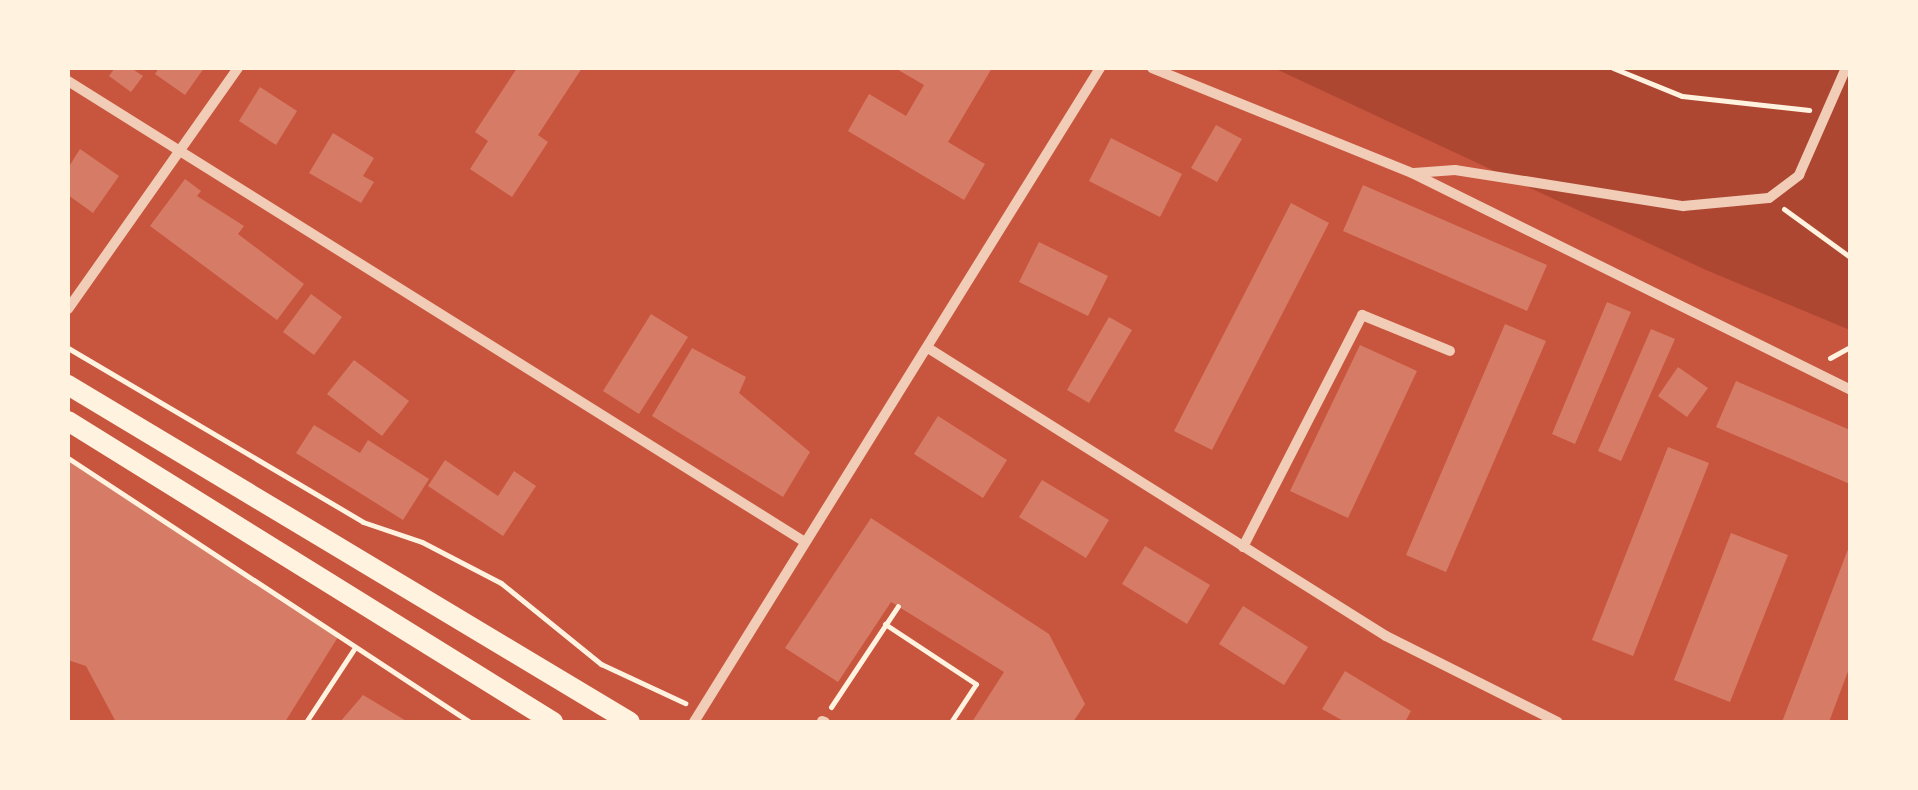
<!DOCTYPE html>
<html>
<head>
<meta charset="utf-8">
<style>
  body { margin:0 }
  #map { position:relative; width:1918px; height:790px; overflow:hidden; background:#c8553d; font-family:Ubuntu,sans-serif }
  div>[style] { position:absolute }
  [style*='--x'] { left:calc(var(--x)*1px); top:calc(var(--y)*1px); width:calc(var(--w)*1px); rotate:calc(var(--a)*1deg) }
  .green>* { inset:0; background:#ae4732 }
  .building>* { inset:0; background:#d67c66 }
  .path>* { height:5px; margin:-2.5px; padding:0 2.5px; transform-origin:2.5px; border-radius:2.5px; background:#fff3e0 }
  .minor>* { height:10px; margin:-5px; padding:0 5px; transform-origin:5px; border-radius:5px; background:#f1ccb7 }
  .primary>* { height:20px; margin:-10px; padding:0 10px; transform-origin:10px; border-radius:10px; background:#fff3e0 }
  span { translate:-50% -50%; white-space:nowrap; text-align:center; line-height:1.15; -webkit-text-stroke:9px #fff3e0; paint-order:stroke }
  .frame { position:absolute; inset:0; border:70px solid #fff3e0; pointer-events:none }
</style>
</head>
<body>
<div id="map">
  <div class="green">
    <div style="clip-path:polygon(1274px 68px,1850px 68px,1850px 330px,1706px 270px)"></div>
  </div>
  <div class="building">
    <div style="clip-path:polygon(115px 68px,131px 68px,143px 76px,131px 92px,109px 76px)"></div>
    <div style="clip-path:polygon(159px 68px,204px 68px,185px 95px,155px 74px)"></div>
    <div style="clip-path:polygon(517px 68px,582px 68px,538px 135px,548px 142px,512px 197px,470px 169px,488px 141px,475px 132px)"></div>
    <div style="clip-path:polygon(895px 68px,992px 68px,948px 142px,985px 164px,964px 200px,848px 131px,869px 94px,906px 116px,924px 85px)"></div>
    <div style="clip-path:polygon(260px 87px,297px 111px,276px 145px,239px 121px)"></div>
    <div style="clip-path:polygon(1216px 125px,1242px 139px,1217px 182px,1191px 168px)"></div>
    <div style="clip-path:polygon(333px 133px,374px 158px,363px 176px,374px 182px,361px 203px,309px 173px)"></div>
    <div style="clip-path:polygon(1111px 138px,1182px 174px,1160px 217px,1089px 181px)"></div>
    <div style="clip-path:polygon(80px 149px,119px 176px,93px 213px,68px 195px,68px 168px)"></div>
    <div style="clip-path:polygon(185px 179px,201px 191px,197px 196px,244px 226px,238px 234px,304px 284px,277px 320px,150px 226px)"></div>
    <div style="clip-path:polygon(1363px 185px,1547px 265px,1527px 311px,1343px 231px)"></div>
    <div style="clip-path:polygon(1291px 203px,1329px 223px,1212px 450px,1174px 431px)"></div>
    <div style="clip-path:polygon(1039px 242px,1108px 276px,1088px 316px,1019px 282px)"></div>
    <div style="clip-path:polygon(311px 294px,342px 317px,314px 355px,283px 332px)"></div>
    <div style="clip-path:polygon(1607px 302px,1631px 312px,1575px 444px,1552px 434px)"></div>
    <div style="clip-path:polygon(651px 314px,688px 337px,639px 414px,603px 391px)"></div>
    <div style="clip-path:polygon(1109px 317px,1132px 330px,1089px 403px,1067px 390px)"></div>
    <div style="clip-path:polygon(1505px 324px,1546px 341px,1446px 572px,1406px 555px)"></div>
    <div style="clip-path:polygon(1651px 329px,1675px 339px,1621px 461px,1598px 451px)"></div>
    <div style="clip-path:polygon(1360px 345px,1417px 371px,1348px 518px,1290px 491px)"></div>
    <div style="clip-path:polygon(692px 348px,746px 377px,739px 393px,810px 452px,783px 497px,652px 416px)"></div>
    <div style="clip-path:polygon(354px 360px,409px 401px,382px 436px,327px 394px)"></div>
    <div style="clip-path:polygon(1678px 367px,1708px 388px,1687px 417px,1658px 396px)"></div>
    <div style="clip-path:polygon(1736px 381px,1850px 430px,1850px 484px,1716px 427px)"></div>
    <div style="clip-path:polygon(938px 416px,1007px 460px,983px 498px,914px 454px)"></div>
    <div style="clip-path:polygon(314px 425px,360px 453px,368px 440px,429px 479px,403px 520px,296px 453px)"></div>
    <div style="clip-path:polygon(1668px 447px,1709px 463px,1633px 656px,1592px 640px)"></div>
    <div style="clip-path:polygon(445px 460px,498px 496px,514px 471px,536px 486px,503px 536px,428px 486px)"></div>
    <div style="clip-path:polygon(68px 461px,338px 637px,285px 722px,116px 722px,86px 666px,68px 660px)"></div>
    <div style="clip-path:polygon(1042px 480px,1109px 520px,1086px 558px,1019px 517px)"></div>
    <div style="clip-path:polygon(871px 518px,1049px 634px,1085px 704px,1073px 722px,972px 722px,1004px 672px,891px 602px,838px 682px,785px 648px)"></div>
    <div style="clip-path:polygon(1731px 533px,1788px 555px,1730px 702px,1674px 680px)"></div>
    <div style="clip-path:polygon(1850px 544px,1850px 666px,1829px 722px,1782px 722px)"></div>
    <div style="clip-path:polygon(1145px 546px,1210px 585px,1187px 624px,1122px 584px)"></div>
    <div style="clip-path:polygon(1243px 606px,1308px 647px,1284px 685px,1219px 644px)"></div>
    <div style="clip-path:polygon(1345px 671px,1411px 711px,1405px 722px,1345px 722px,1322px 709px)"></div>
    <div style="clip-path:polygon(363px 695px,408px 722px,340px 722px)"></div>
  </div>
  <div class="path">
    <div style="--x:1613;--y:68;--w:74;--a:22.1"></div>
    <div style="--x:1682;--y:96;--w:128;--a:6.3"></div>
    <div style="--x:1784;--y:209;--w:82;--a:36"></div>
    <div style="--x:68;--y:348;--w:342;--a:30.5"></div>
    <div style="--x:363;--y:522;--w:62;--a:18.7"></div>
    <div style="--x:422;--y:542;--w:89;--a:27.4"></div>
    <div style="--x:501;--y:583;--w:129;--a:39"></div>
    <div style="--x:601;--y:664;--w:93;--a:24.9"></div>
    <div style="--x:1830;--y:358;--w:23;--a:-29"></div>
    <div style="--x:68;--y:458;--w:481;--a:33.3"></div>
    <div style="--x:885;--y:624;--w:109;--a:33.4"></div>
    <div style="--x:976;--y:684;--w:45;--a:123.3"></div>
    <div style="--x:831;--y:707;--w:121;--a:-56.4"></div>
    <div style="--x:306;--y:722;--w:87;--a:-56.7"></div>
  </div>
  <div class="minor">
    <div style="--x:1152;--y:68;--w:280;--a:22"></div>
    <div style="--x:1412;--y:173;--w:488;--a:26.3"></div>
    <div style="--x:68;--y:81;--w:869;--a:32.03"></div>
    <div style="--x:1414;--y:173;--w:41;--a:-4.2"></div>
    <div style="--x:1455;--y:170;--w:231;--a:9"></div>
    <div style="--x:1683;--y:206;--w:86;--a:-5.3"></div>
    <div style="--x:1769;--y:198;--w:38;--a:-37"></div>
    <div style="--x:1799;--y:175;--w:117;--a:-66.3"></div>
    <div style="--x:68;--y:309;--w:295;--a:-54.8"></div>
    <div style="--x:928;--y:348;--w:541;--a:32.16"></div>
    <div style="--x:1386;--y:636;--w:192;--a:26.6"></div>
    <div style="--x:1243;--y:547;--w:261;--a:-62.8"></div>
    <div style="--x:1362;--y:315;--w:95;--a:22.2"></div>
    <div style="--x:822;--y:721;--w:3;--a:18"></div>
    <div style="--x:694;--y:722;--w:770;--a:-58.17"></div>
  </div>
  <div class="primary">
    <div style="--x:68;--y:385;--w:655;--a:30.95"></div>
    <div style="--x:68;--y:421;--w:571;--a:31.82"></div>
  </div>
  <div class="frame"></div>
</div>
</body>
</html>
